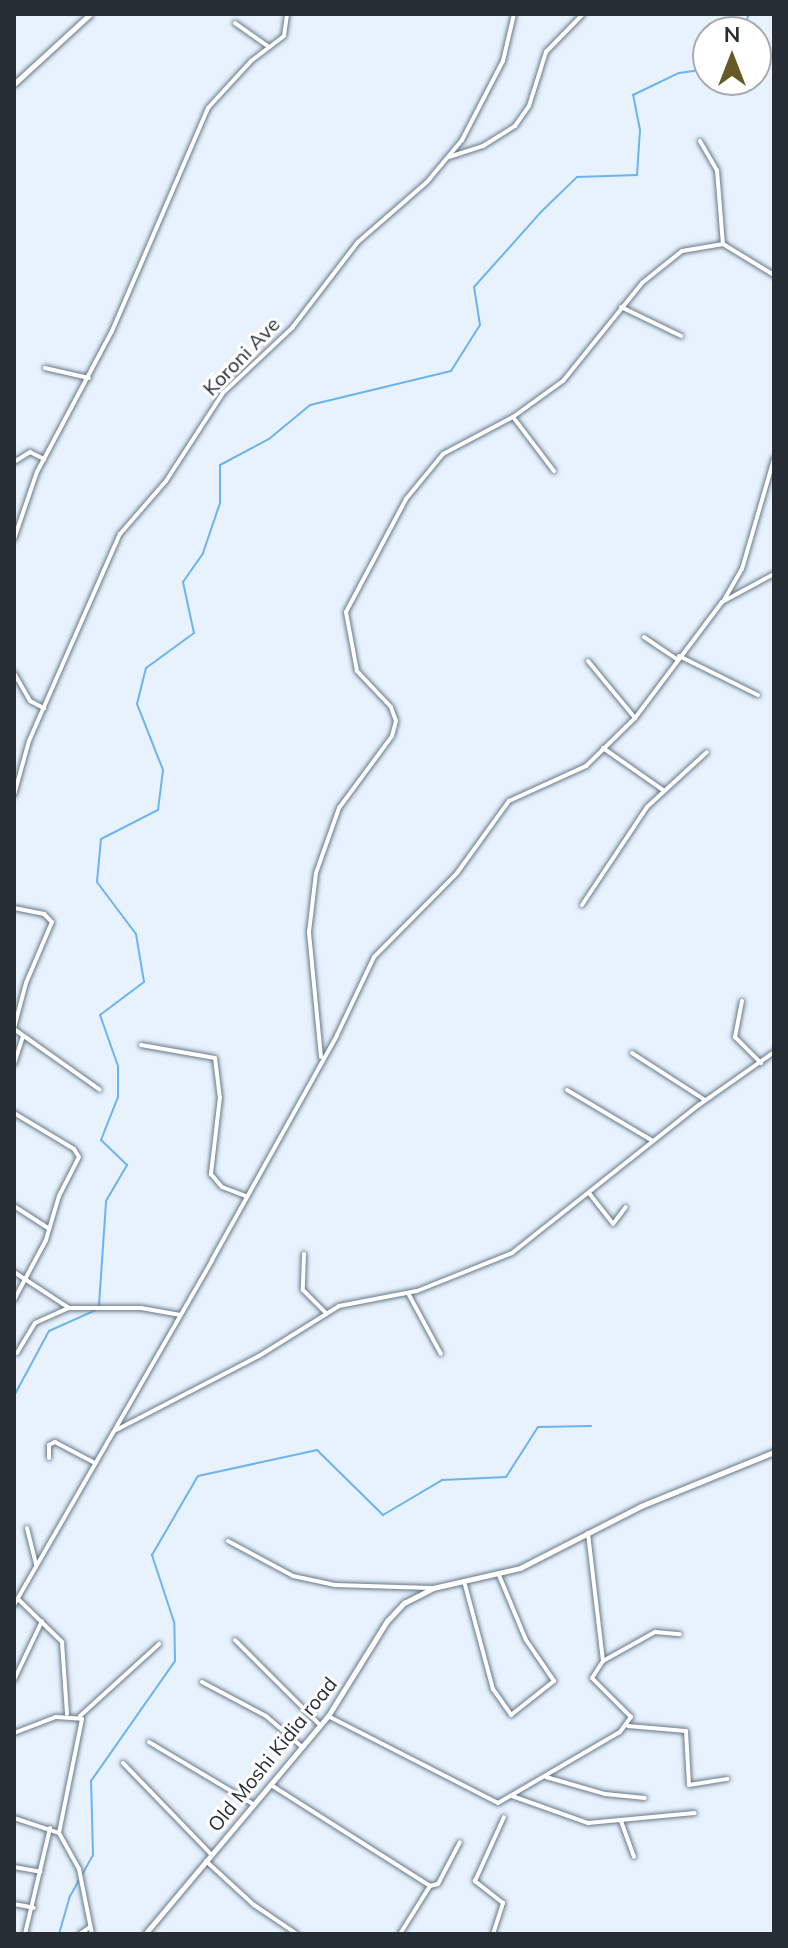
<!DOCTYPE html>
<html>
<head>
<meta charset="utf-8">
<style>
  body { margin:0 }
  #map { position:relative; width:788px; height:1948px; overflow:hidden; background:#e7f2fd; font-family:Mulish,sans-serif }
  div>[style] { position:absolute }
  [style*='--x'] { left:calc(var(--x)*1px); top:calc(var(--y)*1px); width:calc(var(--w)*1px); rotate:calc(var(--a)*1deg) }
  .stream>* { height:2px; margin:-1px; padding:0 1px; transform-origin:1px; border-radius:1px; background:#6bb4f0 }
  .roads { filter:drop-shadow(0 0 2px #667786) drop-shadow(0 0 2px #667786) }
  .minor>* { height:4px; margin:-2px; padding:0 2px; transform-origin:2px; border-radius:2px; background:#fff }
  .tertiary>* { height:5px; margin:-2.5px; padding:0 2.5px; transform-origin:2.5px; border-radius:2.5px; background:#fff }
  span { translate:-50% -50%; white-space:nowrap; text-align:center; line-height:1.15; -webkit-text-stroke:6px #fff; paint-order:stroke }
  .street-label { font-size:20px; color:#262d34 }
  .frame { position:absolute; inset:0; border:16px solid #262d34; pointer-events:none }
  .north { position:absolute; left:692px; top:16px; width:80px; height:80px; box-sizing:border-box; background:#fff; border:2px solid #a8abae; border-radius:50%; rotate:0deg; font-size:22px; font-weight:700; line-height:32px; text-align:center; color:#262d34 }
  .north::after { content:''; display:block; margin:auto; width:28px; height:36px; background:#665926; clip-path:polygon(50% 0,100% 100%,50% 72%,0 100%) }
</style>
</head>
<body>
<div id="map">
  <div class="stream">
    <div style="--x:742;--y:32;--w:19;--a:-69"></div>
    <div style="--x:99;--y:1305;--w:104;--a:-86.1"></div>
    <div style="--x:106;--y:1201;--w:42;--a:-59.7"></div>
    <div style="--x:127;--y:1165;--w:36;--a:-136"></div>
    <div style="--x:101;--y:1140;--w:46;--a:-68.4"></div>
    <div style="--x:118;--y:1097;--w:31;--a:-90"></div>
    <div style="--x:118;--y:1066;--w:54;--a:-109.4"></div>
    <div style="--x:100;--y:1015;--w:55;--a:-36.9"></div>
    <div style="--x:144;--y:982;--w:49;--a:-99.5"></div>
    <div style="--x:136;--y:934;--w:65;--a:-126.9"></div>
    <div style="--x:97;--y:882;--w:43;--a:-84.7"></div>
    <div style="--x:101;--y:839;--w:64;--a:-27"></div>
    <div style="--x:158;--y:810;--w:40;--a:-82.9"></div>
    <div style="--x:163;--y:770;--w:71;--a:-111.5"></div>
    <div style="--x:137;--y:704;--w:37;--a:-76"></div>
    <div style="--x:146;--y:668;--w:59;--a:-36.1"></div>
    <div style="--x:194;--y:633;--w:52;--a:-102.2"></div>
    <div style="--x:183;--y:582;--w:35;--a:-55"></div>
    <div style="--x:203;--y:553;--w:53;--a:-71.2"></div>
    <div style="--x:220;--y:503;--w:38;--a:-90"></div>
    <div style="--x:220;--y:465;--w:55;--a:-28"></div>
    <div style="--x:269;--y:439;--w:53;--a:-39.7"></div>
    <div style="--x:310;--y:405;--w:145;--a:-13.6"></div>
    <div style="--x:451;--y:371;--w:54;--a:-57.8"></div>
    <div style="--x:480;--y:325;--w:38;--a:-99"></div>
    <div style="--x:474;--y:287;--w:101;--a:-48.2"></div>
    <div style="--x:541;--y:212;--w:50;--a:-44.2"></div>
    <div style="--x:577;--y:177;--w:60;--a:-1.9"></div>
    <div style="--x:637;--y:175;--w:45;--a:-86.2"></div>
    <div style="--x:640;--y:130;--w:36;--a:-101"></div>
    <div style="--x:633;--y:95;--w:51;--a:-25.6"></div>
    <div style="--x:679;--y:73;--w:29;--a:-8"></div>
    <div style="--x:14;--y:1396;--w:74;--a:-61.7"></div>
    <div style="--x:49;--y:1331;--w:51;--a:-24.1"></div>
    <div style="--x:59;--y:1934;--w:37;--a:-74"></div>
    <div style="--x:69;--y:1898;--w:49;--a:-60.8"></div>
    <div style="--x:93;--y:1855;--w:74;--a:-91.5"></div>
    <div style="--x:91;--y:1781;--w:146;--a:-55"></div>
    <div style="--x:175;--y:1661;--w:39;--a:-91"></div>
    <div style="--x:174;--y:1622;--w:71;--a:-108.2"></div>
    <div style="--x:152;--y:1555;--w:91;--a:-59.8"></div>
    <div style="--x:198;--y:1476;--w:122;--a:-12.3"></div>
    <div style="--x:317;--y:1450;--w:93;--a:44.6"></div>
    <div style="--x:383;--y:1515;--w:69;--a:-30.7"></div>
    <div style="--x:442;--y:1480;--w:64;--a:-2.7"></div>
    <div style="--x:506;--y:1477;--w:59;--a:-57.4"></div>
    <div style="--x:538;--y:1427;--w:53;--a:-1.1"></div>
  </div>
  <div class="roads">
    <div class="minor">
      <div style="--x:235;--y:23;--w:42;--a:35.2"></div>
      <div style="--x:700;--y:141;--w:34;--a:60"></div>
      <div style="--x:717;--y:170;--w:74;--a:85.4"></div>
      <div style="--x:449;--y:157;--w:36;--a:-18"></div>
      <div style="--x:483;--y:146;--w:38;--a:-32"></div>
      <div style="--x:515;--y:126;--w:24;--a:-55"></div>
      <div style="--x:529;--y:106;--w:57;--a:-72.5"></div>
      <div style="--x:546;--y:52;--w:53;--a:-45.8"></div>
      <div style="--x:621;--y:307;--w:67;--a:25.8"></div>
      <div style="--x:45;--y:368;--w:45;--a:12.8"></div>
      <div style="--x:513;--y:417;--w:68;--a:52.8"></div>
      <div style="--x:14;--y:462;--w:19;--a:-32"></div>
      <div style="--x:30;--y:452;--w:16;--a:27"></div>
      <div style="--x:14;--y:539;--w:71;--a:-71.1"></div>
      <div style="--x:37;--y:472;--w:160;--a:-62"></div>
      <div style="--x:112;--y:331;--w:243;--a:-66.7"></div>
      <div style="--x:208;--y:108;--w:64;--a:-47.5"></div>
      <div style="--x:251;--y:61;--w:41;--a:-37.1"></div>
      <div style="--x:284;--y:36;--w:22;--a:-82"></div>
      <div style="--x:724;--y:600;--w:36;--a:-60"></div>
      <div style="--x:742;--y:569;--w:115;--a:-73.8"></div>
      <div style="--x:644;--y:637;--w:40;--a:34"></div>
      <div style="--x:679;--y:656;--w:88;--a:26.3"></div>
      <div style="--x:588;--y:661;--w:74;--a:50.5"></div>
      <div style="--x:14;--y:673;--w:32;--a:60"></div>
      <div style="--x:30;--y:701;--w:16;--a:27"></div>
      <div style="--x:603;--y:748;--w:73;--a:35"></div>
      <div style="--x:14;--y:795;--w:56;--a:-74.5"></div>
      <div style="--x:29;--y:741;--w:226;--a:-66.3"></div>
      <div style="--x:120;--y:534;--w:70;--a:-49"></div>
      <div style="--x:166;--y:481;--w:105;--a:-57.1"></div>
      <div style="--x:223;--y:393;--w:95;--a:-43.3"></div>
      <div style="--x:292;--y:328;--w:108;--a:-52.5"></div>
      <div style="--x:358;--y:242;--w:91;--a:-41"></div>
      <div style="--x:427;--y:182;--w:55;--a:-50.2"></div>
      <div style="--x:462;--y:140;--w:89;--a:-62.6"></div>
      <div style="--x:503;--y:61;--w:48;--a:-76.8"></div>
      <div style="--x:582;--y:905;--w:118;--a:-56.4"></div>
      <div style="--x:647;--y:807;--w:81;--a:-42.5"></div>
      <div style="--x:14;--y:908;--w:31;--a:11"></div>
      <div style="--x:44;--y:914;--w:11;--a:45"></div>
      <div style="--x:52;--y:922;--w:66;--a:113.1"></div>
      <div style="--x:26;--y:983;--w:47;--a:104.9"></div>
      <div style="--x:742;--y:1001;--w:37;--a:101"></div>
      <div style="--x:735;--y:1037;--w:37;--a:45"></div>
      <div style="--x:14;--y:1029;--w:105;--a:35.3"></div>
      <div style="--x:141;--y:1045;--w:75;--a:10"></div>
      <div style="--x:215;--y:1058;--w:39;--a:83"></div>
      <div style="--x:220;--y:1097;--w:78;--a:96.7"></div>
      <div style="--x:211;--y:1174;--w:17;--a:50"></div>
      <div style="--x:222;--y:1187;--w:25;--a:21"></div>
      <div style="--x:632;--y:1053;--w:87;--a:32.8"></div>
      <div style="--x:321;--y:1057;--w:126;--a:-95.5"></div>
      <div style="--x:309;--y:932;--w:59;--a:-83.2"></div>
      <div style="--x:316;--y:873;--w:69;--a:-70.5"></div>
      <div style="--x:339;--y:808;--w:89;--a:-53.6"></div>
      <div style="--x:392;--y:736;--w:16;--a:-75"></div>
      <div style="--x:396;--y:721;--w:15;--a:-110"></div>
      <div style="--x:391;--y:707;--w:50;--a:-133.4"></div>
      <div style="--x:357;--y:671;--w:60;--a:-100.6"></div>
      <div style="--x:346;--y:612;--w:128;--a:-62"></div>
      <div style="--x:406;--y:499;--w:58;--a:-50.6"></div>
      <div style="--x:443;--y:454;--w:79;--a:-27.9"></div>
      <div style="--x:513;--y:417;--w:62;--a:-35.8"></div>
      <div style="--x:563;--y:381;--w:126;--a:-51.1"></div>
      <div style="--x:642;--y:283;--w:51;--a:-38.7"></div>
      <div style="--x:682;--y:251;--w:42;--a:-9.7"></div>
      <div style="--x:723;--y:244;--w:60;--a:31.3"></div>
      <div style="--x:14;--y:1064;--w:29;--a:-72"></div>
      <div style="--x:567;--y:1090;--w:100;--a:30.7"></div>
      <div style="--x:14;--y:1113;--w:70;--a:31"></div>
      <div style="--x:74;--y:1149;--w:9;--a:58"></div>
      <div style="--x:79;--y:1157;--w:44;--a:117.1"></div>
      <div style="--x:59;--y:1196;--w:46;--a:106.5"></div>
      <div style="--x:46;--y:1240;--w:68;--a:118.1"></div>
      <div style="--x:589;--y:1193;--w:39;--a:52"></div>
      <div style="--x:613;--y:1224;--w:21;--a:-53"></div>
      <div style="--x:14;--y:1206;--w:40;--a:32.9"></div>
      <div style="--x:304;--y:1254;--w:36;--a:92"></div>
      <div style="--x:303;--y:1290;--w:33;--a:45"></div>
      <div style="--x:14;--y:1272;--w:66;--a:33.2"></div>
      <div style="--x:69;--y:1308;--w:72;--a:0"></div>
      <div style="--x:141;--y:1308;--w:40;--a:10"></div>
      <div style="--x:408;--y:1293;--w:69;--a:61.6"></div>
      <div style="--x:17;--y:1353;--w:35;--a:-59"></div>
      <div style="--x:35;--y:1323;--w:37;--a:-24"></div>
      <div style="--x:116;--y:1430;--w:161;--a:-27.4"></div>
      <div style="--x:259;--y:1356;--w:94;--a:-32"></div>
      <div style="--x:339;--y:1306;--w:79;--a:-10.9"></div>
      <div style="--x:417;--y:1291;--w:102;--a:-21.8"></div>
      <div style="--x:512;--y:1253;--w:238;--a:-38.4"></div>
      <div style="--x:699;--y:1105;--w:92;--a:-35.2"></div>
      <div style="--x:49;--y:1458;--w:13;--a:-90"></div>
      <div style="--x:49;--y:1445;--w:7;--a:-27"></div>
      <div style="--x:55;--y:1442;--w:45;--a:27.7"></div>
      <div style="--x:27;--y:1528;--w:38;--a:76"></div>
      <div style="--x:228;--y:1541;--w:74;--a:28.3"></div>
      <div style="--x:293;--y:1576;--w:43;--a:12.1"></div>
      <div style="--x:335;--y:1585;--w:96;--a:1.8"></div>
      <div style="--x:464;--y:1581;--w:112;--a:75"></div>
      <div style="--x:493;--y:1689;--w:32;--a:55"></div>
      <div style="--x:511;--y:1715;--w:55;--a:-38.3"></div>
      <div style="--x:554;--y:1681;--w:50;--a:-124.3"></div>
      <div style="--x:526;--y:1640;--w:70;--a:-112.6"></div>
      <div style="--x:18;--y:1599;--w:62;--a:44.3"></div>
      <div style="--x:62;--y:1642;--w:72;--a:86"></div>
      <div style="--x:14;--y:1605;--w:398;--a:-60.1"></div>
      <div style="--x:212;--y:1260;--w:257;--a:-60.9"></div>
      <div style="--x:337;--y:1035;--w:86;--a:-64.6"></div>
      <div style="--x:374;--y:957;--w:118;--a:-45.3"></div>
      <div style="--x:457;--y:873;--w:89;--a:-54.2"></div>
      <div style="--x:509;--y:801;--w:85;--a:-24.4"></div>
      <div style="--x:586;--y:766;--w:69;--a:-44.4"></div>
      <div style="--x:635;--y:718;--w:145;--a:-53.1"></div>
      <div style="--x:722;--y:602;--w:59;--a:-28.3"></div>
      <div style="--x:235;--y:1640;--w:120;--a:45"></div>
      <div style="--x:603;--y:1661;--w:60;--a:-29.1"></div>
      <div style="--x:655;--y:1632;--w:25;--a:5"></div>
      <div style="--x:14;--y:1680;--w:65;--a:-64.6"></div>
      <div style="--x:202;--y:1682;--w:72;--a:28"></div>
      <div style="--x:266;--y:1716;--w:48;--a:40.7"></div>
      <div style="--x:80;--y:1716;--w:107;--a:-42.3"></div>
      <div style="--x:328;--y:1716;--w:191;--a:27.1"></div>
      <div style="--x:498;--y:1803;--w:141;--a:-30.2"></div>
      <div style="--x:620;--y:1732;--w:19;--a:-54"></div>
      <div style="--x:631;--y:1717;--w:55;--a:-135"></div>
      <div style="--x:592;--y:1678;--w:20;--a:-57"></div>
      <div style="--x:603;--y:1661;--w:129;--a:-96.7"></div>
      <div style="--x:628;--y:1726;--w:58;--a:4.9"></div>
      <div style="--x:686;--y:1731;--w:54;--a:86.8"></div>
      <div style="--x:689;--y:1785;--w:39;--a:-9"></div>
      <div style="--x:14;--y:1733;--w:45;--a:-20.9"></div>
      <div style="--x:56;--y:1717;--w:26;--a:4"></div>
      <div style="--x:82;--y:1719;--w:116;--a:101.4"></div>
      <div style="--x:149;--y:1742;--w:121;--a:30.8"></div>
      <div style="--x:123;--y:1763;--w:127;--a:46"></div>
      <div style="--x:546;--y:1777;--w:61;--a:16.1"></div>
      <div style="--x:605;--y:1794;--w:40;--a:5.7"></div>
      <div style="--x:271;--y:1785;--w:188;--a:32.4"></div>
      <div style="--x:430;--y:1886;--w:8;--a:-14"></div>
      <div style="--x:438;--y:1884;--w:47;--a:-62.4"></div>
      <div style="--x:512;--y:1796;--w:81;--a:19.6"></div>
      <div style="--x:588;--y:1823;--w:107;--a:-5.3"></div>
      <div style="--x:14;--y:1818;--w:47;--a:18.4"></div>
      <div style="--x:59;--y:1833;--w:41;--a:60.9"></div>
      <div style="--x:79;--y:1869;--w:66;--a:78.7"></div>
      <div style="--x:621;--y:1821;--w:38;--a:70"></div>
      <div style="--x:206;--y:1861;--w:65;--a:42.5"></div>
      <div style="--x:254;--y:1905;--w:52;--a:34"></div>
      <div style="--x:14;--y:1867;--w:27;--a:10"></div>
      <div style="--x:14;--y:1904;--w:20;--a:11"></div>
      <div style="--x:25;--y:1934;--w:109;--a:-76.7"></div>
      <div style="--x:80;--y:1934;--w:12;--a:-35"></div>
      <div style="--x:400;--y:1934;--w:57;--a:-58"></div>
      <div style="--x:493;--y:1934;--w:33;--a:-72"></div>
      <div style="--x:503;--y:1903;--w:36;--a:-142"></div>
      <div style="--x:475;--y:1881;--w:70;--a:-65.6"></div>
    </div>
    <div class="tertiary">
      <div style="--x:14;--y:84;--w:103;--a:-42.6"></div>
      <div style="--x:145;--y:1934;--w:285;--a:-50"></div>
      <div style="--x:328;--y:1716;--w:112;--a:-58.2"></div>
      <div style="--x:387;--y:1621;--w:25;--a:-47"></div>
      <div style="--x:404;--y:1603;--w:33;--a:-27"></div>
      <div style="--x:433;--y:1588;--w:89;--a:-12.9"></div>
      <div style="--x:520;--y:1568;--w:136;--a:-27.1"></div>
      <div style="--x:641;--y:1506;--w:144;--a:-22.1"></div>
    </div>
  </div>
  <div class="street-label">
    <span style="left:241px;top:356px;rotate:-46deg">Koroni Ave</span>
    <span style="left:272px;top:1754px;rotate:-51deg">Old Moshi Kidia road</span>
  </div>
  <div class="frame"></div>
  <div class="north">N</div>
</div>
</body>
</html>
